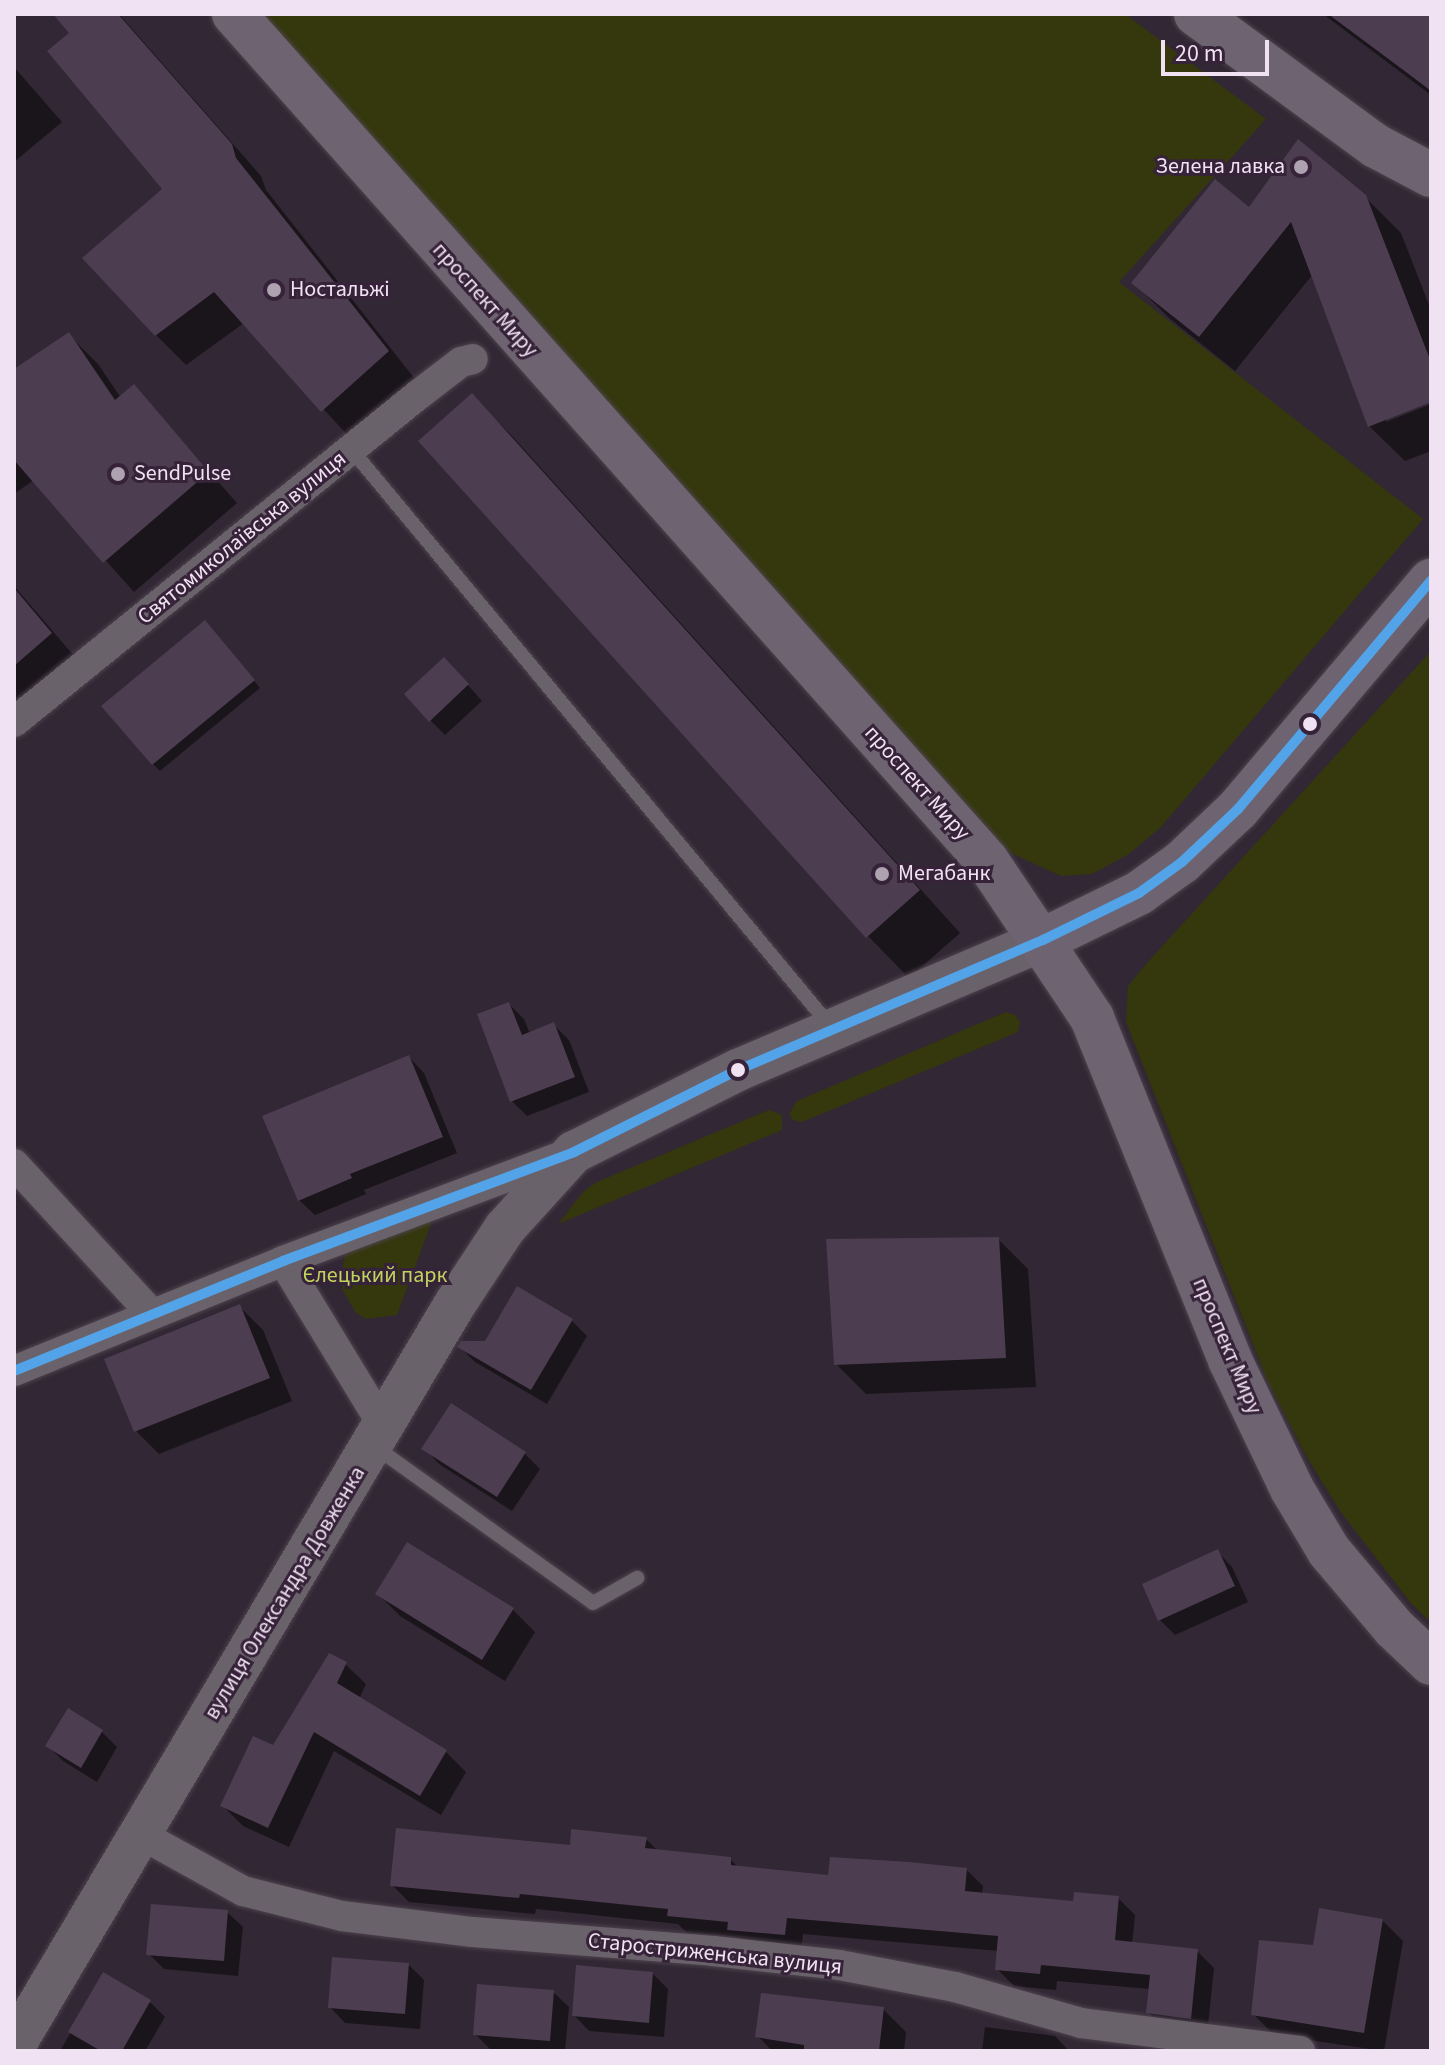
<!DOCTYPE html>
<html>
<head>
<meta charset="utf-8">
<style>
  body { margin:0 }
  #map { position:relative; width:1445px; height:2065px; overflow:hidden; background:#322734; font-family:"Source Sans 3",sans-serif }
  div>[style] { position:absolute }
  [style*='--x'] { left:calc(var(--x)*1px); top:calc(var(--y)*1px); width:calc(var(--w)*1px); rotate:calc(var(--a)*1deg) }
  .green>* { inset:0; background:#34380c }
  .shadow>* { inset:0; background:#0007 }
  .building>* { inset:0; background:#4c3d50 }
  .roads { filter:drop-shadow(0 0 2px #4d434e) drop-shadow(0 0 2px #4d434e) }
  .service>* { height:14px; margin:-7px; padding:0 7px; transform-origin:7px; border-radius:7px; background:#6a626b }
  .minor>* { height:30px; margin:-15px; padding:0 15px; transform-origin:15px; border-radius:15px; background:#6a626b }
  .secondary>* { height:42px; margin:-21px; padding:0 21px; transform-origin:21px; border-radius:21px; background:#6a626b }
  .primary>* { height:44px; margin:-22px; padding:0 22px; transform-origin:22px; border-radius:22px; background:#6e6370 }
  .bus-1>* { height:10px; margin:-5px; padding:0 5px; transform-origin:5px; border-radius:5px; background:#53a3e8 }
  .dots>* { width:22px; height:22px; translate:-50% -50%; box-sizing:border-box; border:4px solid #362239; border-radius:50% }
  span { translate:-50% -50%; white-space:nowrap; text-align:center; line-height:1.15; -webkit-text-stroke:6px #362239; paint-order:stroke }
  .poi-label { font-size:22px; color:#f0e2f2 }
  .right { translate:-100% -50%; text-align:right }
  .left { translate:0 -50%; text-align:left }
  .street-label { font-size:22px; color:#f0e2f2 }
  .park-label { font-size:22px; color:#c1d45c }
  .frame { position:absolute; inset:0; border:16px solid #f0e2f2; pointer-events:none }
  .scale { position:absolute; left:1161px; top:40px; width:108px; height:36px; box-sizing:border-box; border:4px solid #f0e2f2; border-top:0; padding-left:10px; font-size:24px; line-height:28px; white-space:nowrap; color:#f0e2f2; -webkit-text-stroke:6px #362239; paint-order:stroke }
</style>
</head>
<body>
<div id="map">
  <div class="green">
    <div style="clip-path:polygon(258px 14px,1125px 14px,1266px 119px,1119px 282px,1423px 519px,1161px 827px,1129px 854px,1092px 874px,1061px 876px,1009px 852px)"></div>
    <div style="clip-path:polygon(1431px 651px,1431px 1623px,1410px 1602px,1340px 1511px,1305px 1454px,1267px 1380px,1126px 1022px,1128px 986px,1146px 964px)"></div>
    <div style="clip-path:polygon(1006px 1012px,1015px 1015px,1020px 1022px,1018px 1032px,802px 1122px,793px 1120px,789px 1114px,797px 1101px)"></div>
    <div style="clip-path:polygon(769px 1110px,782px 1115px,782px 1130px,558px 1224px,584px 1191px,597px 1182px)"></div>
    <div style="clip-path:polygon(424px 1219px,431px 1224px,397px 1315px,366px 1319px,356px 1313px,343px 1291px,341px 1279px,345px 1255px,352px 1246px)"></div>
  </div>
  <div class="shadow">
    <div style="clip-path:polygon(55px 14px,119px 14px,261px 176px,266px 190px,418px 383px,353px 441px,244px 323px,186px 365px,156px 335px,165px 189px,71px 33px)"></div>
    <div style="clip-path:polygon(1323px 14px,1431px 14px,1431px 95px)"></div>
    <div style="clip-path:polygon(14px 67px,62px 122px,14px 162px)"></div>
    <div style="clip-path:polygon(1365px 197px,1401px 233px,1431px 310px,1431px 400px,1386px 418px,1386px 422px,1431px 404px,1431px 451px,1405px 461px,1369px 426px,1313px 274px,1235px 371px,1169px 318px,1134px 283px,1249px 209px)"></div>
    <div style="clip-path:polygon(69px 335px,98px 364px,121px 398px,134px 387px,237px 503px,134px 592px,34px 480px,14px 494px,14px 372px)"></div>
    <div style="clip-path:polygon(472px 396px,513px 437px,960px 933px,909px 978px,868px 936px)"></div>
    <div style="clip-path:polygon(14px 586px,81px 664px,14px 717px)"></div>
    <div style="clip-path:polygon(212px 630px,260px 688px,160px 771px,153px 764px)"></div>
    <div style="clip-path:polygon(459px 675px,482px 701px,445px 735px,430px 720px)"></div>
    <div style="clip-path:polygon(509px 1004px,524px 1019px,530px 1034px,553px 1024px,569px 1040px,589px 1092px,527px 1116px,512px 1101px)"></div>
    <div style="clip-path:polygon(409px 1057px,424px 1073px,457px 1153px,364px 1190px,366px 1194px,315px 1215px,299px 1200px)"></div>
    <div style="clip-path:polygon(998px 1239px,1028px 1269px,1036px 1387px,866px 1394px,836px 1364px)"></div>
    <div style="clip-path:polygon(240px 1307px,263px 1330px,292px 1401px,159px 1454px,136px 1431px,107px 1360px)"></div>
    <div style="clip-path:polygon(571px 1320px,587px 1336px,547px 1404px,475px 1362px,460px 1347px,486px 1343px)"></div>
    <div style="clip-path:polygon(451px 1406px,525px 1454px,540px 1469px,512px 1511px,439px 1464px,424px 1448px)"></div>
    <div style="clip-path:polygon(1217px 1551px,1232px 1567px,1248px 1602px,1175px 1635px,1160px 1620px)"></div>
    <div style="clip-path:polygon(377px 1593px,513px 1610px,535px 1632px,505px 1681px,400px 1616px)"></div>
    <div style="clip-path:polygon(345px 1664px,366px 1684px,359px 1699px,446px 1752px,466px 1772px,441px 1815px,334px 1751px,289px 1847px,243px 1826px,222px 1805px)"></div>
    <div style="clip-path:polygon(102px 1732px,117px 1747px,97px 1782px,63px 1761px,48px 1746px)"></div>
    <div style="clip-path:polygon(646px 1839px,659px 1852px,730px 1859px,739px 1868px,830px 1877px,966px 1869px,983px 1886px,982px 1894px,1075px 1903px,1118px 1898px,1135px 1915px,1132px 1944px,1197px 1951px,1214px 1968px,1207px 2035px,1165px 2029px,1148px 2012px,1150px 1989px,1057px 1981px,1056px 1990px,1014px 1986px,997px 1969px,999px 1951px,803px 1934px,801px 1951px,746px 1946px,737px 1937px,686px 1932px,678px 1924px,536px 1909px,535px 1914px,409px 1902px,392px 1885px,571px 1848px)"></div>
    <div style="clip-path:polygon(227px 1912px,243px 1927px,238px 1976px,164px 1969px,149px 1954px)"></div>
    <div style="clip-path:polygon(1382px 1920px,1403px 1941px,1384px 2051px,1274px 2035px,1254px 2015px,1315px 1948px)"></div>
    <div style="clip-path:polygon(409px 1965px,424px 1980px,420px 2029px,345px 2023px,330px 2007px)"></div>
    <div style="clip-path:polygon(652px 1973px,668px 1989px,664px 2037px,589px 2031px,574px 2015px)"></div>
    <div style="clip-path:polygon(104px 1975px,150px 2002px,165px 2017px,145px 2051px,60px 2051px)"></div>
    <div style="clip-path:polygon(553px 1992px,569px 2007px,565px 2051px,490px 2049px,475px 2034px)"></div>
    <div style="clip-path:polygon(883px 2009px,906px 2032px,904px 2051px,772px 2051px,758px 2036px)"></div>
    <div style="clip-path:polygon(985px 2027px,1055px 2036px,1068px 2050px,1081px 2051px,982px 2051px)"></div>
  </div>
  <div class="building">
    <div style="clip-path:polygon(53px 14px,118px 14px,232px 144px,236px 158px,389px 351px,321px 412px,214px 292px,155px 336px,82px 258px,162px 189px,47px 51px,69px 33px)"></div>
    <div style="clip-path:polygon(1328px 14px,1431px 14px,1431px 91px,1406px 72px)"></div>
    <div style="clip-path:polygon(1298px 139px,1366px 195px,1431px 362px,1431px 402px,1368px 427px,1291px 222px,1199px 337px,1131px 283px,1215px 179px,1249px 207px)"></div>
    <div style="clip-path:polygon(69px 332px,115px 400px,134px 384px,209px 472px,103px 563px,14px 460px,14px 369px)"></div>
    <div style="clip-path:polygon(472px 393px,920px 890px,866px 938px,418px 441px)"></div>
    <div style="clip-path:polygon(14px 588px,52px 633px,14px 666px)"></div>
    <div style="clip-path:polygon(205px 620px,255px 680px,152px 765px,101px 706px)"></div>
    <div style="clip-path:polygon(444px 657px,469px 684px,429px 722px,404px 694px)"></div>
    <div style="clip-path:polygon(509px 1002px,522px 1035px,554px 1022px,575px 1077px,510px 1102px,477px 1014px)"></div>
    <div style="clip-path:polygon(409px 1055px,443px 1137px,350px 1174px,352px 1178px,298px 1201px,262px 1116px)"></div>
    <div style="clip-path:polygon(999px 1237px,1006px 1358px,834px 1365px,826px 1239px)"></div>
    <div style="clip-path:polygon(517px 1286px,573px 1319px,531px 1390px,457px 1347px,461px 1341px,485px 1341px)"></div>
    <div style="clip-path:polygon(240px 1304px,270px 1378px,134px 1432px,104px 1359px)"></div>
    <div style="clip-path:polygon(451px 1403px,526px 1452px,497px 1497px,421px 1449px)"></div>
    <div style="clip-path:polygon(407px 1542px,514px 1608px,482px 1660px,375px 1594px)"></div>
    <div style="clip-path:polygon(1218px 1549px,1235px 1586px,1158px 1621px,1142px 1584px)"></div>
    <div style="clip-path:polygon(329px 1653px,347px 1662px,337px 1683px,447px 1750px,420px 1796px,314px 1732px,268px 1828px,220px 1806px,253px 1736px,273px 1745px)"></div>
    <div style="clip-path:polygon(68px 1708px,103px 1730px,81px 1768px,45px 1746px)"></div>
    <div style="clip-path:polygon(396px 1828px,570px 1845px,571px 1829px,647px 1837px,645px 1848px,731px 1857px,731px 1865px,828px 1875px,830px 1857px,909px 1862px,967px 1868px,965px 1891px,1073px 1901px,1074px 1892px,1119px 1896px,1115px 1940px,1198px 1949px,1191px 2019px,1146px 2013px,1150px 1975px,1041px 1965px,1040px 1974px,995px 1970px,998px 1936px,787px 1918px,785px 1935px,727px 1930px,728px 1922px,667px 1916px,668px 1909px,520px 1894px,519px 1898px,390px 1886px)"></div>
    <div style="clip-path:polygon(151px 1904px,228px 1910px,224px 1961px,146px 1955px)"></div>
    <div style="clip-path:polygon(1319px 1908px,1383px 1919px,1364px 2033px,1251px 2015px,1259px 1940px,1313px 1945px)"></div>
    <div style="clip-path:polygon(332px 1957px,409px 1963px,405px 2014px,328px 2008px)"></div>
    <div style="clip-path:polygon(576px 1965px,653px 1972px,649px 2023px,572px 2016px)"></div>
    <div style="clip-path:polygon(103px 1972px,151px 2000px,122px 2051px,101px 2051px,68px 2032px)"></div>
    <div style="clip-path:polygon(477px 1984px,554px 1990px,550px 2041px,473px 2035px)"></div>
    <div style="clip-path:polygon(761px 1993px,884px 2007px,879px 2051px,804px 2051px,804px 2045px,755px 2037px)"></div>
  </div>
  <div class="roads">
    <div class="service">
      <div style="--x:351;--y:449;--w:751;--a:50.29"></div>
      <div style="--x:374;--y:1446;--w:269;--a:35.6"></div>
      <div style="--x:593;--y:1603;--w:51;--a:-29.6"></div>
    </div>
    <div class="minor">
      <div style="--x:14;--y:722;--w:520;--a:-38.99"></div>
      <div style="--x:418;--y:395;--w:54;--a:-37.5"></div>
      <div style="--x:461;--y:362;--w:12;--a:-14"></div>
      <div style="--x:14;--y:1164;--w:202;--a:47.4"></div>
      <div style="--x:283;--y:1261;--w:194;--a:58.7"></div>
      <div style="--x:14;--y:1371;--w:291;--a:-22.2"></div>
      <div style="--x:283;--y:1261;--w:308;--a:-20.6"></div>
      <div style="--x:140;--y:1834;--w:118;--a:29"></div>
      <div style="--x:243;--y:1891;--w:102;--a:14.2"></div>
      <div style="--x:342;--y:1916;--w:132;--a:7"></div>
      <div style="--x:473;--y:1932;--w:241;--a:4.5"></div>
      <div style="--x:713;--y:1951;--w:127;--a:6.3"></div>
      <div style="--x:839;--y:1965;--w:118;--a:10.7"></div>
      <div style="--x:955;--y:1987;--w:131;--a:15.9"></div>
      <div style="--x:1081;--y:2023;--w:221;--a:7.3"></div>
    </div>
    <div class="secondary">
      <div style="--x:14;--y:2046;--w:863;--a:-59.28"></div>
      <div style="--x:455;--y:1304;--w:91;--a:-56.7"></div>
      <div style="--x:505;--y:1228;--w:103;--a:-47.8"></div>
      <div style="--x:574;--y:1152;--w:183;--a:-26.6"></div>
      <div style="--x:738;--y:1070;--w:332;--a:-23.1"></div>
    </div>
    <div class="primary">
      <div style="--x:234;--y:14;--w:1133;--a:48.36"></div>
      <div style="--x:987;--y:861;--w:189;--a:56.2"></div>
      <div style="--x:1092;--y:1018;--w:369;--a:68"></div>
      <div style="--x:1230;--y:1360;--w:143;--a:64.3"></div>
      <div style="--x:1292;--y:1489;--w:72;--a:59.2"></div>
      <div style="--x:1329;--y:1551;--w:101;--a:49.8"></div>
      <div style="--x:1394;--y:1628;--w:51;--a:43.4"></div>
      <div style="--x:1196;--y:14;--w:223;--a:36.3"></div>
      <div style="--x:1376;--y:146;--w:62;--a:27.8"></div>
      <div style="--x:1043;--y:940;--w:107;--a:-26.1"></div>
      <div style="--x:1139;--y:893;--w:53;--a:-35.8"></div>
      <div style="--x:1182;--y:862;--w:77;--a:-43.4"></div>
      <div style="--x:1238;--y:809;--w:299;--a:-49.8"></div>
    </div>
  </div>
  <div class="bus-1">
    <div style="--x:14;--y:1371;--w:291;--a:-22.2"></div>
    <div style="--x:283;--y:1261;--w:311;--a:-20.5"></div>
    <div style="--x:574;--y:1152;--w:183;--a:-26.6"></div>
    <div style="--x:738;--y:1070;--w:332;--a:-23.1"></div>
    <div style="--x:1043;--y:940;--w:107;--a:-26.1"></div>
    <div style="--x:1139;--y:893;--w:53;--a:-35.8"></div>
    <div style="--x:1182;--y:862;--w:77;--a:-43.4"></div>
    <div style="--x:1238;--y:809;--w:299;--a:-49.8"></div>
  </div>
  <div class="dots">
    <div style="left:1301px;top:167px;background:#aea1b0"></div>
    <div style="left:274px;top:290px;background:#aea1b0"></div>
    <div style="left:118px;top:474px;background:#aea1b0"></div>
    <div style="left:1310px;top:724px;background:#f0e2f2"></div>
    <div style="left:882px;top:874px;background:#aea1b0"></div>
    <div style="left:738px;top:1070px;background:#f0e2f2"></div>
  </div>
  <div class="poi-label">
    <span class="right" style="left:1285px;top:167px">Зелена лавка</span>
    <span class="left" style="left:290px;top:290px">Ностальжі</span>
    <span class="left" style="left:134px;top:474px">SendPulse</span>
    <span class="left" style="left:898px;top:874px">Мегабанк</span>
  </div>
  <div class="street-label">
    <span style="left:485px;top:300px;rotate:48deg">проспект Миру</span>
    <span style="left:242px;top:538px;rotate:-39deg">Святомиколаївська вулиця</span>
    <span style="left:917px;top:783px;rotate:48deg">проспект Миру</span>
    <span style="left:1227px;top:1346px;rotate:67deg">проспект Миру</span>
    <span style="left:285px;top:1593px;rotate:-59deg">вулиця Олександра Довженка</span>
    <span style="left:715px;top:1954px;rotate:6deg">Старостриженська вулиця</span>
  </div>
  <div class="park-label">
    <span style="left:375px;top:1276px">Єлецький парк</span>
  </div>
  <div class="frame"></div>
  <div class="scale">20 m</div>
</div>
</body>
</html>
